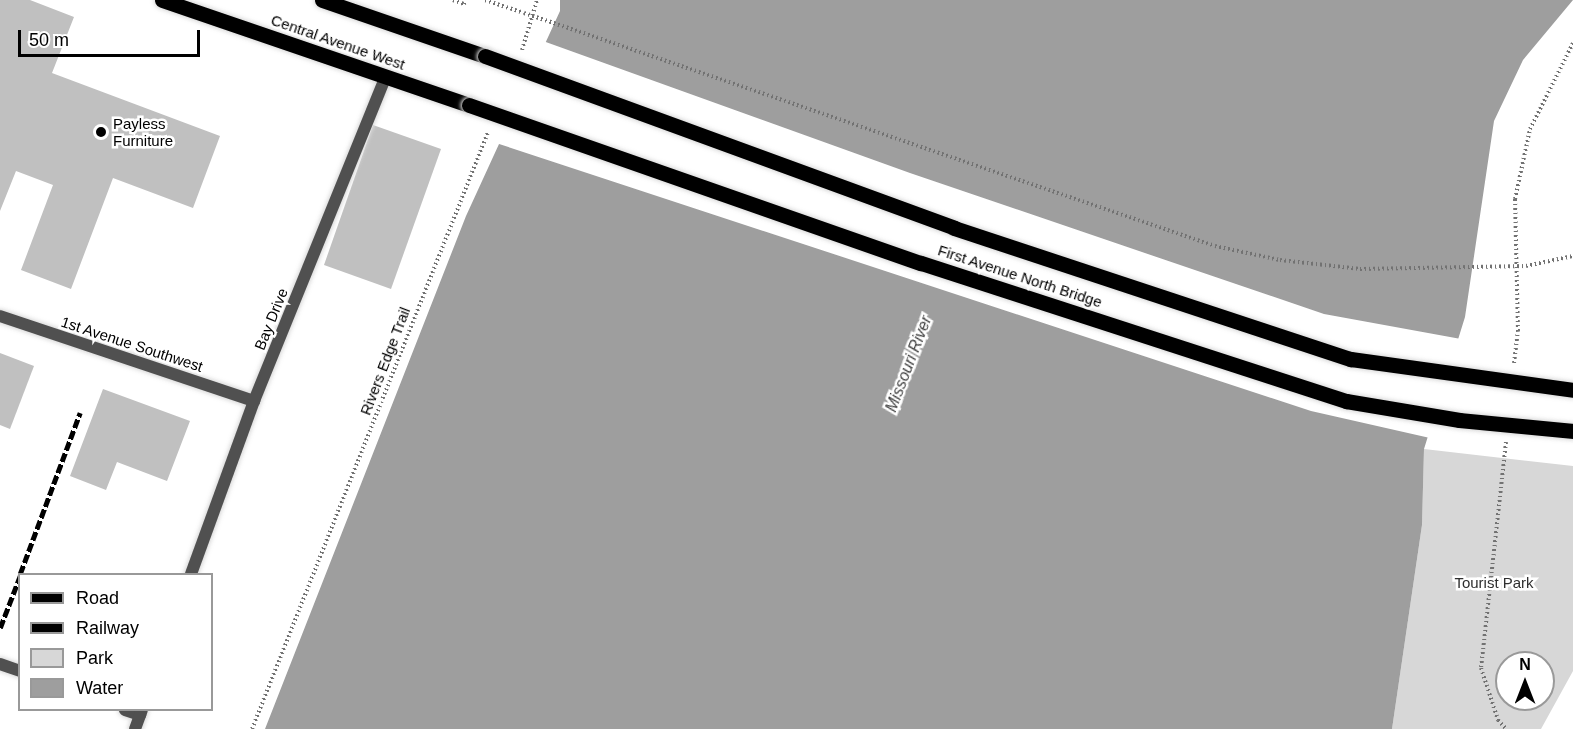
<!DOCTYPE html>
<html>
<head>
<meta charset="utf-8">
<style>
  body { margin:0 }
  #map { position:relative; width:1573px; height:729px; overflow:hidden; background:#fff; font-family:Arial,sans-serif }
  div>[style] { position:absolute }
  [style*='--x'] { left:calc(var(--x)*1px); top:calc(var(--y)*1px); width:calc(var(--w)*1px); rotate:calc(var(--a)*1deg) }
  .green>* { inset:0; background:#d7d7d7 }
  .water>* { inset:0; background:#9e9e9e }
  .pier>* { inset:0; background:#fff }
  .building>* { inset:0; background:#c0c0c0 }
  .path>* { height:4px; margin-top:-2px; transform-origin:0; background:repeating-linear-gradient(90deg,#727272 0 1.5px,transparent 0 4.5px) }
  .roads { filter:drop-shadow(0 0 2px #dbdbdb) drop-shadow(0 0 2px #dbdbdb) }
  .street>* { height:12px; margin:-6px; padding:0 6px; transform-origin:6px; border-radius:6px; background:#505050 }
  .primary>* { height:15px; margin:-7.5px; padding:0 7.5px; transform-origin:7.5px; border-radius:7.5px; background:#000 }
  .rail>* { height:4.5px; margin-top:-2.25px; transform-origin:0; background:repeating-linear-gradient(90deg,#000 0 9px,transparent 0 12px) }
  .path-bridge>* { height:4px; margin-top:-2px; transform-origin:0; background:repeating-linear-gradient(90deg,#727272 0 1.5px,transparent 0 4.5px) }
  .bridges { filter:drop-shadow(0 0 2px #dbdbdb) drop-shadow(0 0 2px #dbdbdb) }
  .primary-bridge>* { height:15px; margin:-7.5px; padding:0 7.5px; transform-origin:7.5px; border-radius:7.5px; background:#000 }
  .dots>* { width:16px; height:16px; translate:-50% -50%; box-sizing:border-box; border:3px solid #fff; border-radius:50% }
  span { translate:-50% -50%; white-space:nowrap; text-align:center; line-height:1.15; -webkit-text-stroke:5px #fff; paint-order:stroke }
  .street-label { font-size:15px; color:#000 }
  .poi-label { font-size:15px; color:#000 }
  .left { translate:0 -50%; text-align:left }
  .park-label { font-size:15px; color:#2e2e2e }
  .water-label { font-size:16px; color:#3f3f3f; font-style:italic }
  .legend { position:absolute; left:18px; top:573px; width:195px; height:138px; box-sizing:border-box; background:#fff; border:2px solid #999; margin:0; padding:8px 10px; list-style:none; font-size:18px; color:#000 }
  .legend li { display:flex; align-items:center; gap:12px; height:30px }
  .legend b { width:30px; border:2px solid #999 }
  .north { position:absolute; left:1495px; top:651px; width:60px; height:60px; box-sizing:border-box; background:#fff; border:2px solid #999; border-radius:50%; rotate:0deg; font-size:16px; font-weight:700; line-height:24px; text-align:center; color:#000 }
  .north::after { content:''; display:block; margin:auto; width:21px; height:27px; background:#000; clip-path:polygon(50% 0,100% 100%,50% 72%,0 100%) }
  .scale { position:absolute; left:18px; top:30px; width:182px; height:27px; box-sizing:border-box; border:3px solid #000; border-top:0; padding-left:8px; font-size:18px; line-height:21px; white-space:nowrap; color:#000; -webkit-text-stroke:4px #fff; paint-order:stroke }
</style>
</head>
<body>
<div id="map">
  <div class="green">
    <div style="clip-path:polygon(evenodd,1424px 449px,1573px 466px,1573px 671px,1541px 729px,1392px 729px,1422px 525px,1424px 449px,1507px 663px,1543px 663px,1543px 699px,1507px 699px,1507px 663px)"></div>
  </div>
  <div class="water">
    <div style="clip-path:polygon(560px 0,1573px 0,1523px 60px,1494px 121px,1465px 317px,1424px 449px,1422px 525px,1392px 729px,265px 729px,466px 216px,560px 11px)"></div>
  </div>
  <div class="pier">
    <div style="clip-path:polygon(543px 41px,910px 173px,1324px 314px,1461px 339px,1430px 438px,1311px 411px,496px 143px)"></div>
  </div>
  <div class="building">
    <div style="clip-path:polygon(0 0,30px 0,74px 17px,52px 73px,220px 136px,193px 208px,113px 178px,71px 289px,21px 270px,53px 185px,16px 171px,0 211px)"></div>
    <div style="clip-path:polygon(373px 125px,441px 149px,391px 289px,324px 265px)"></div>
    <div style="clip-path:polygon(0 353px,34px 366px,10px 429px,0 425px)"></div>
    <div style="clip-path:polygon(103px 389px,190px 421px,167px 481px,117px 462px,106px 490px,70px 476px)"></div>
  </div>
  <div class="path">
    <div style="--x:453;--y:0;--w:12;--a:20"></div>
    <div style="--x:464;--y:4;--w:4;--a:-63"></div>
    <div style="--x:485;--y:0;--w:41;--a:18.4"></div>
    <div style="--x:522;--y:50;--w:52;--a:-73.3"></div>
    <div style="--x:1514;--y:363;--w:32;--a:-83"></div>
    <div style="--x:1518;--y:331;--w:132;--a:-91.3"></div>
    <div style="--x:1515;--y:199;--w:72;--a:-77.9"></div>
    <div style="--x:1530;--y:129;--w:96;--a:-63.4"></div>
    <div style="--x:1506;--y:442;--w:227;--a:96.3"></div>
    <div style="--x:1481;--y:668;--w:55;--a:71.9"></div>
    <div style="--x:1498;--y:720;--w:12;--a:48"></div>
    <div style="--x:252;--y:729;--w:642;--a:-68.43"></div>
  </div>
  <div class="roads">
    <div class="street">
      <div style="--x:0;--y:316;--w:268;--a:18.5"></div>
      <div style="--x:191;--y:574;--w:184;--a:-70"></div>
      <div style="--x:254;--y:401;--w:349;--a:-67.9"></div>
      <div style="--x:0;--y:664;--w:21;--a:19"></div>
      <div style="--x:125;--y:710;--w:16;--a:18"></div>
      <div style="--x:135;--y:729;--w:20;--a:-70"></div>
    </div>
    <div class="primary">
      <div style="--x:162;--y:0;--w:324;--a:18.9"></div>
      <div style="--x:322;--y:0;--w:172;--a:19"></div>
    </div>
  </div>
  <div class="rail">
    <div style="--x:20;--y:574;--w:172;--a:-69.6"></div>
    <div style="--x:0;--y:628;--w:56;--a:-69"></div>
  </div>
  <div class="path-bridge">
    <div style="--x:524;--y:13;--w:729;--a:18.63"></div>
    <div style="--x:1215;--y:246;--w:66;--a:12.2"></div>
    <div style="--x:1280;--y:260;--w:81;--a:6.4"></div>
    <div style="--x:1360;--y:269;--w:166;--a:-1"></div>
    <div style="--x:1526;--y:266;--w:48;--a:-12"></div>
  </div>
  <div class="bridges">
    <div class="primary-bridge">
      <div style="--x:485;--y:56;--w:500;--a:20.1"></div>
      <div style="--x:954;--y:228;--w:418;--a:18.3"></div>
      <div style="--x:1351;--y:359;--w:224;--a:7.9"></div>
      <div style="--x:469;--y:105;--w:479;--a:19.3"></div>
      <div style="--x:921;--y:263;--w:447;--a:18"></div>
      <div style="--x:1346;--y:401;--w:115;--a:9.5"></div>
      <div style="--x:1459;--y:420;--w:115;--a:5.5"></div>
    </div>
  </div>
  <div class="dots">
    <div style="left:101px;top:132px;background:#000"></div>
  </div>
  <div class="street-label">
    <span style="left:338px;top:42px;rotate:19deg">Central Avenue West</span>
    <span style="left:1020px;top:276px;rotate:18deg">First Avenue North Bridge</span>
    <span style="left:271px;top:319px;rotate:-68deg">Bay Drive</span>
    <span style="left:132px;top:344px;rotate:18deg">1st Avenue Southwest</span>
    <span style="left:385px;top:361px;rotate:-69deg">Rivers Edge Trail</span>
  </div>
  <div class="poi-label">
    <span class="left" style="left:113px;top:132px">Payless<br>Furniture</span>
  </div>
  <div class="park-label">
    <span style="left:1494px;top:583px">Tourist Park</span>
  </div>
  <div class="water-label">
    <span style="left:909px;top:364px;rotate:-69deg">Missouri River</span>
  </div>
  <ul class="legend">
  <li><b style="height:8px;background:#000"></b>Road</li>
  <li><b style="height:8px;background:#000"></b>Railway</li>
  <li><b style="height:16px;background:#d7d7d7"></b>Park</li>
  <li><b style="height:16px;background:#9e9e9e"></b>Water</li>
  </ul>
  <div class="north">N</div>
  <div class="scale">50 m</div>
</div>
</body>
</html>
